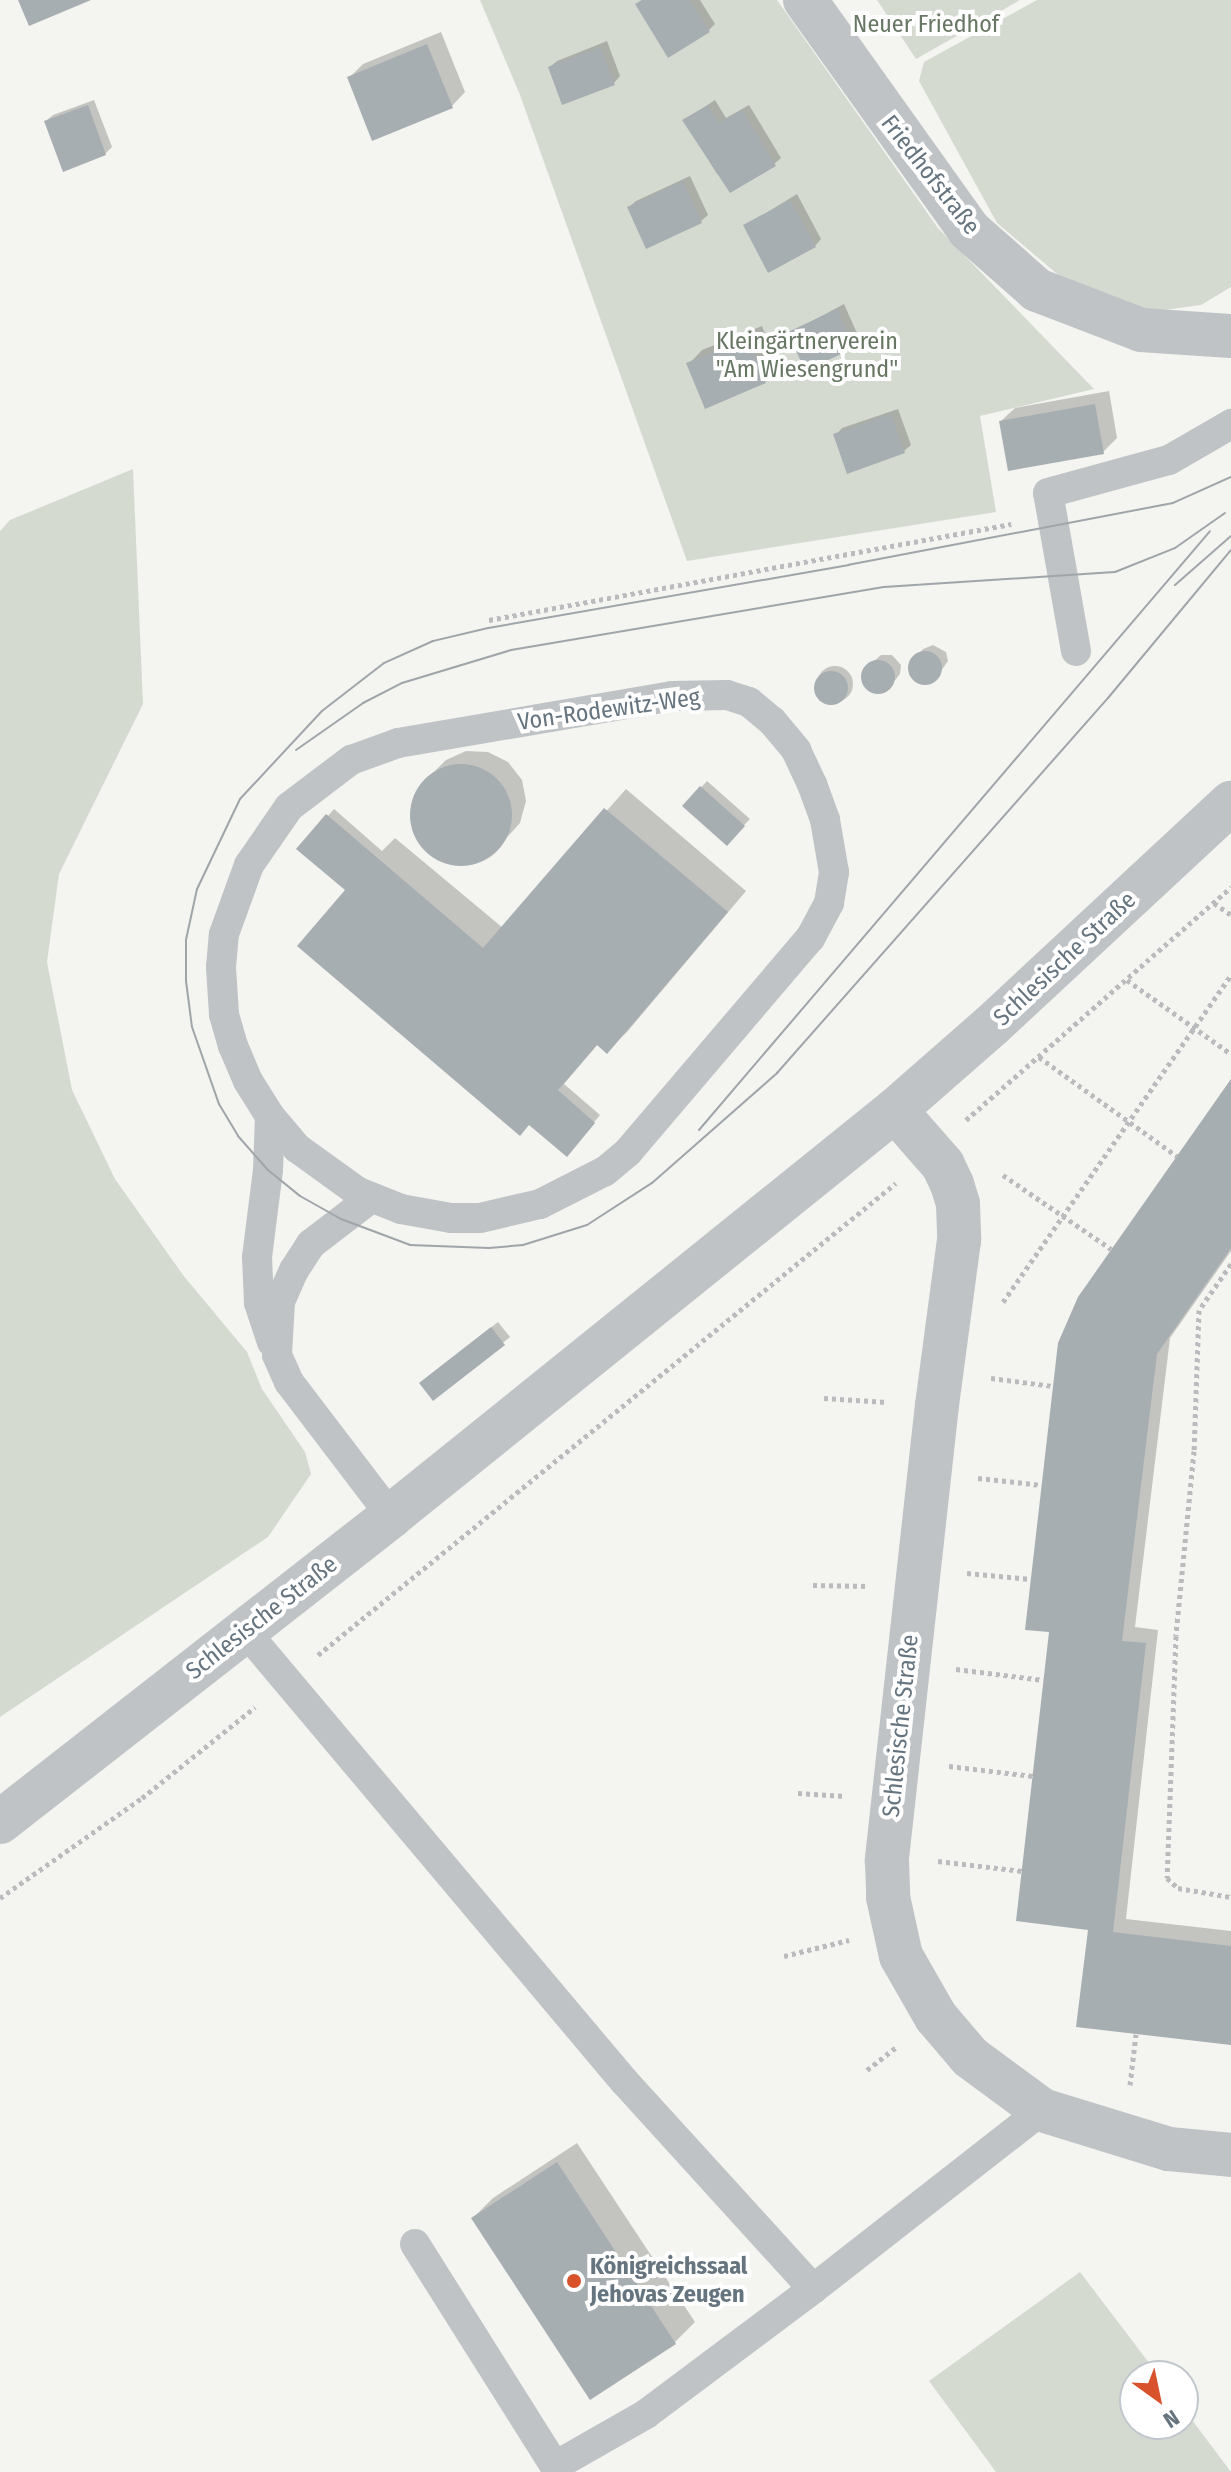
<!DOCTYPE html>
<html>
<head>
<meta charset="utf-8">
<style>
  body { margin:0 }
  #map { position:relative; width:1231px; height:2472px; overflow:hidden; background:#f4f4f0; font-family:"Fira Sans Condensed",sans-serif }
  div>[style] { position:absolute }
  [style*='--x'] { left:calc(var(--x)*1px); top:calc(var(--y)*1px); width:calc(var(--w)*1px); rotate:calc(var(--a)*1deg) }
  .green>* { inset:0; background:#d5dad1 }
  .shadow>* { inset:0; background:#0003 }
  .round { border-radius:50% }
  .building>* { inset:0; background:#a6aeb2 }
  .path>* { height:5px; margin-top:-2.5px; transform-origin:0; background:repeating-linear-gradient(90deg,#b9bbbd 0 4px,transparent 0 8px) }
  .lane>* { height:30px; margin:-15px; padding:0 15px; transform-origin:15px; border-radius:15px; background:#bfc3c6 }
  .street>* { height:44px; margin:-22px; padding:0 22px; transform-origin:22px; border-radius:22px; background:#bfc3c6 }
  .tram>* { height:2px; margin:-1px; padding:0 1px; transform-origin:1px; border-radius:1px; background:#9fa5a9 }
  .dots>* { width:22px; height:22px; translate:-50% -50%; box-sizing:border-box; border:4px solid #fff; border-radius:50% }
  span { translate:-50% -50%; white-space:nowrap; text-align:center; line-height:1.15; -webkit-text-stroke:8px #fff; paint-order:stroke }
  .park-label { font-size:24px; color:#677763 }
  .street-label { font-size:24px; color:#65747f }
  .poi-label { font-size:24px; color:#65747f; font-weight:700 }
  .left { translate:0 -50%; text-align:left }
  .north { position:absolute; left:1119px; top:2360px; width:80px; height:80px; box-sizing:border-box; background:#fff; border:2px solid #c1c7cc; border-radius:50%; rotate:147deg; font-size:22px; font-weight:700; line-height:32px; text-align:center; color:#65747f }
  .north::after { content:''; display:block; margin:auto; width:28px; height:36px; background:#d8522c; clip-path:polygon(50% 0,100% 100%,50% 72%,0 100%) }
</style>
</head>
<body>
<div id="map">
  <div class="green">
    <div style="clip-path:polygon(480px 0,777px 0,938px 228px,1094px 389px,980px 416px,996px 512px,687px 561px,520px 95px)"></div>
    <div style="clip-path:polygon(877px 0,1020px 0,916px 59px)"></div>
    <div style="clip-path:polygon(1037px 0,1231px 0,1231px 287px,1201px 305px,1142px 313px,1069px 284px,997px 223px,919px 81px,924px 62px)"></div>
    <div style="clip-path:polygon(133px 469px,143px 704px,59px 874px,47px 962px,72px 1090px,115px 1179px,183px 1275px,247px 1352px,262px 1389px,305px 1452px,311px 1474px,268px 1537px,0 1717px,0 531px,10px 520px)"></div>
    <div style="clip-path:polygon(1080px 2272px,1159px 2376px,1135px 2376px,1135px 2424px,1183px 2424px,1183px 2408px,1231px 2472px,996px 2472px,929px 2381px)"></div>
  </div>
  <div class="shadow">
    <div style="clip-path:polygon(642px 0,700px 0,715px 24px,708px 31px,637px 4px)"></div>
    <div style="clip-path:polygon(441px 32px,465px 92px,452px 106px,349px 78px,363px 64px)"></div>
    <div style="clip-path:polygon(607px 41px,620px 76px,614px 83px,550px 67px,557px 61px)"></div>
    <div style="clip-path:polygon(94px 100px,112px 147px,105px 154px,46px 121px,53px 115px)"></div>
    <div style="clip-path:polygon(715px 100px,726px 118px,749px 105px,781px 158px,774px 164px,717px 174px,685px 120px)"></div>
    <div style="clip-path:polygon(690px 176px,708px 215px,701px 221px,629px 207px,636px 201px)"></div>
    <div style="clip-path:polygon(797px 194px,821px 239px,815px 246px,745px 226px)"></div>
    <div style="clip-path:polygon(844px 304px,860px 340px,853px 346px,790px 333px)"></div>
    <div style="clip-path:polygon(762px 326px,779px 368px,765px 381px,689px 364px,702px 350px)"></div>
    <div style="clip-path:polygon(1109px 391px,1117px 438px,1103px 452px,1001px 421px,1015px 408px)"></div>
    <div style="clip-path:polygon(898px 409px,911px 445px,904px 451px,836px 435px,842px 428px)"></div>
    <div style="clip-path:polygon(933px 645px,946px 652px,948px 661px,934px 681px,924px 684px,914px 680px,910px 665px,923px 649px)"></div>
    <div style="clip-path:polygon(881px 655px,892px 655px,901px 665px,900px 674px,888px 689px,872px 691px,863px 679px,865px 669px)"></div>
    <div class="round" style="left:817px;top:666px;width:36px;height:36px"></div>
    <div style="clip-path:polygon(466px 751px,488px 752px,508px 762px,522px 780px,526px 801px,520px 823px,491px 855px,471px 864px,449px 864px,429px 854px,415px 836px,411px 814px,417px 793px,431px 775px,446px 760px)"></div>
    <div style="clip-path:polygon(707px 781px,750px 819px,727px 843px,684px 806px)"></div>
    <div style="clip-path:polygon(626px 789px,746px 891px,627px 1032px,607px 1051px,598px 1044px,564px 1084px,600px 1115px,573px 1148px,356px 880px,328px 816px,334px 809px,382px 851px,395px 838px,503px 928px)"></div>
    <div style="clip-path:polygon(1231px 1083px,1231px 1251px,1170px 1338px,1135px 1627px,1158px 1630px,1126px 1919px,1231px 1931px,1231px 2043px,1090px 1928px,1051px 1630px)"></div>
    <div style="clip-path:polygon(498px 1322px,510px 1337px,433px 1398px,428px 1377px)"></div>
    <div style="clip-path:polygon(577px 2143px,695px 2322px,675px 2342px,591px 2397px,473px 2218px,493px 2198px)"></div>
  </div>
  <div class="building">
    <div style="clip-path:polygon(18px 0,91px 0,29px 26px)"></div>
    <div style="clip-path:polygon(642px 0,690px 0,710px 32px,668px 58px,635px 4px)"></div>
    <div style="clip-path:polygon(427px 44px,453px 108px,372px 141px,347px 77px)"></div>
    <div style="clip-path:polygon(600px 47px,615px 85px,562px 105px,548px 67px)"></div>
    <div style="clip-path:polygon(88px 105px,106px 155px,63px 172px,44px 121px)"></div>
    <div style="clip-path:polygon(708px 105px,719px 123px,742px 110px,776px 166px,730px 193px,682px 120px)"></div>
    <div style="clip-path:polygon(683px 181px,702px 223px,646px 249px,627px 207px)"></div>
    <div style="clip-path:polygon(790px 200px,816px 247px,768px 273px,743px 225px)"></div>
    <div style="clip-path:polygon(837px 309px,854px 348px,805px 371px,788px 332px)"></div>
    <div style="clip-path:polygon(748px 338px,766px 383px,705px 409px,686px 363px)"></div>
    <div style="clip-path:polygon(1095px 404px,1104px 454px,1008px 471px,999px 421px)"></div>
    <div style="clip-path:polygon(891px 414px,905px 453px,847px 474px,833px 434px)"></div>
    <div class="round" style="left:908px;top:651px;width:34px;height:34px"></div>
    <div class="round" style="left:861px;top:660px;width:34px;height:34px"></div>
    <div class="round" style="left:814px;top:671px;width:34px;height:34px"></div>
    <div class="round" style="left:410px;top:764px;width:102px;height:102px"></div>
    <div style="clip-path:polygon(700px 786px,745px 826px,727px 846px,682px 806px)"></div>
    <div style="clip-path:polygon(604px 808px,728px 912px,607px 1054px,597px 1045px,558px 1090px,595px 1123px,567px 1157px,529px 1125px,520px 1136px,297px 946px,345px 890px,296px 849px,326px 814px,483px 948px)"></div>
    <div style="clip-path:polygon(1231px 1079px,1231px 1248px,1157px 1354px,1122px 1641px,1146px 1643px,1113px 1932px,1231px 1946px,1231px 2045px,1076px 2027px,1088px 1930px,1016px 1921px,1049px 1632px,1025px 1630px,1058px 1343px,1078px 1297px)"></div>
    <div style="clip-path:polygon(491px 1327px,505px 1345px,433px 1401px,419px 1383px)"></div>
    <div style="clip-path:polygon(557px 2162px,676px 2344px,590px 2400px,471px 2218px)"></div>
  </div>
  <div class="path">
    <div style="--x:489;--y:620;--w:531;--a:-10.42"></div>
    <div style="--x:1214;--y:903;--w:21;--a:35"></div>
    <div style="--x:1127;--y:980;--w:128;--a:35.4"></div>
    <div style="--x:1039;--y:1057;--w:170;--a:35.7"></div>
    <div style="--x:966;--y:1120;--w:353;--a:-41.3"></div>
    <div style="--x:1003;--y:1175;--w:131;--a:34.4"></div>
    <div style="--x:1231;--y:1264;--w:56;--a:124.8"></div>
    <div style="--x:1199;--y:1310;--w:141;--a:92"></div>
    <div style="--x:1194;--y:1451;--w:186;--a:95.6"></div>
    <div style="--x:1176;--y:1636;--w:242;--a:92.1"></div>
    <div style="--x:1167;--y:1878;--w:15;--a:42"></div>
    <div style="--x:1178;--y:1888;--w:54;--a:9.6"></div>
    <div style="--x:1003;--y:1302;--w:399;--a:-55.1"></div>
    <div style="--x:991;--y:1378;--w:63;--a:7.4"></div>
    <div style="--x:824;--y:1398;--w:63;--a:3.6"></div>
    <div style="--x:978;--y:1478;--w:64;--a:6.2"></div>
    <div style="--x:967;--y:1573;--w:64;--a:5.4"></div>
    <div style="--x:813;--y:1585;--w:55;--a:1"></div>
    <div style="--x:318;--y:1655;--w:746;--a:-39.24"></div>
    <div style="--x:956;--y:1669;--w:88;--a:7.2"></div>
    <div style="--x:949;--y:1766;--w:85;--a:6.8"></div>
    <div style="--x:798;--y:1793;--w:47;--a:3.7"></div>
    <div style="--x:938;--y:1861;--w:85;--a:6.8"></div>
    <div style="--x:0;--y:1898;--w:174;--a:-35.2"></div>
    <div style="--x:142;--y:1798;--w:145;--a:-38.8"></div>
    <div style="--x:784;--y:1956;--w:67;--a:-13.8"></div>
    <div style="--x:867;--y:2070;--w:39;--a:-38"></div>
    <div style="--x:1130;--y:2085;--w:51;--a:-83.3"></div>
  </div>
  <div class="lane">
    <div style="--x:1076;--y:651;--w:160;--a:-100"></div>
    <div style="--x:1048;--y:493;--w:125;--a:-15.3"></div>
    <div style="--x:1169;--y:460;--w:72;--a:-30.1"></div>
    <div style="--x:727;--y:695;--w:23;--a:18"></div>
    <div style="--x:749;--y:702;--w:30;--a:40"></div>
    <div style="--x:772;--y:721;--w:38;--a:50"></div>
    <div style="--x:796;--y:750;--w:38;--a:65"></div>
    <div style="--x:812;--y:784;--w:38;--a:70"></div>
    <div style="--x:825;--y:820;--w:53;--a:80.2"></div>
    <div style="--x:834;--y:872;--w:31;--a:99"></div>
    <div style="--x:829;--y:903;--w:40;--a:118"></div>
    <div style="--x:810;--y:938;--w:281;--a:130.4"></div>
    <div style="--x:628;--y:1152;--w:30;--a:140"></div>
    <div style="--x:605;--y:1171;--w:73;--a:153.1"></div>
    <div style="--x:540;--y:1204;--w:62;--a:166.9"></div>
    <div style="--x:480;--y:1218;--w:29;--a:180"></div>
    <div style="--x:451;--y:1218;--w:51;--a:-169.8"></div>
    <div style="--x:401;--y:1209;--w:46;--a:-158.4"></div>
    <div style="--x:358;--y:1192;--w:75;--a:-144.2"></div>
    <div style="--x:297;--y:1148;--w:42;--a:-130.2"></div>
    <div style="--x:270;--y:1116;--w:41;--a:-122.2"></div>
    <div style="--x:248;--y:1081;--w:38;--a:-113"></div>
    <div style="--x:233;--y:1046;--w:33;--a:-106"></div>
    <div style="--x:224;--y:1014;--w:47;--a:-93.7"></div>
    <div style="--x:221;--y:967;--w:33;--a:-85"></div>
    <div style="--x:224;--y:934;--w:73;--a:-70.1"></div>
    <div style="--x:249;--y:865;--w:70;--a:-55.4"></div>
    <div style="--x:289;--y:807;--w:78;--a:-37.2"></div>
    <div style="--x:351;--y:760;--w:50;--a:-19.9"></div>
    <div style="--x:398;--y:743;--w:278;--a:-9.7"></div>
    <div style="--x:672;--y:696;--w:55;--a:-1"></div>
    <div style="--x:270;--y:1116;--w:54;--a:92.1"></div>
    <div style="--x:268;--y:1170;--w:88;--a:97.2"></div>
    <div style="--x:257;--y:1257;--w:46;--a:87.5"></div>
    <div style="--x:259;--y:1303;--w:41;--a:71.6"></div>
    <div style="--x:371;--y:1198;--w:76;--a:142.5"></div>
    <div style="--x:311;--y:1244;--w:31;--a:123"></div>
    <div style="--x:294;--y:1270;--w:34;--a:114"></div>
    <div style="--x:280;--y:1301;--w:54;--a:93.2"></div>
    <div style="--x:277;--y:1355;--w:30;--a:66"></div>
    <div style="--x:289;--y:1382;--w:168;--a:52.7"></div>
    <div style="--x:245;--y:1631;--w:588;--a:49.9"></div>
    <div style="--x:624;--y:2081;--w:281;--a:47.7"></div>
    <div style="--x:813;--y:2289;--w:291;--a:-38"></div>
    <div style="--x:415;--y:2244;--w:262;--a:57.8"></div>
    <div style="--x:555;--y:2466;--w:105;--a:-29.7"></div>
    <div style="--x:646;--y:2414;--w:209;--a:-36.8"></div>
  </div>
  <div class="street">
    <div style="--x:805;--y:0;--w:282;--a:54.5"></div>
    <div style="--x:969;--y:230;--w:91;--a:41.4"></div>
    <div style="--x:1037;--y:290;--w:111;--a:21"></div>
    <div style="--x:1141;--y:330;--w:90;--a:3.8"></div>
    <div style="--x:895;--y:1110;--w:73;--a:48.9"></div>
    <div style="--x:943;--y:1165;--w:21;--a:65"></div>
    <div style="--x:952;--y:1184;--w:21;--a:73"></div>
    <div style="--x:958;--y:1204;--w:36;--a:88"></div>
    <div style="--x:959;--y:1240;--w:166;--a:97.6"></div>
    <div style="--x:937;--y:1405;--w:459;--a:96.3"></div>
    <div style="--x:887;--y:1861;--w:36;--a:88"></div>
    <div style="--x:888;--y:1897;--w:60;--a:77.6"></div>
    <div style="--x:901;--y:1956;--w:70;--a:60.2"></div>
    <div style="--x:936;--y:2017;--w:52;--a:49.6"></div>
    <div style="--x:970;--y:2057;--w:89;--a:36.4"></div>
    <div style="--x:1042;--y:2110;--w:133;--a:17.1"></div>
    <div style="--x:1169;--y:2149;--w:62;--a:5.5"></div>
    <div style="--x:0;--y:1822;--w:497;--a:-38"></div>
    <div style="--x:391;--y:1516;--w:647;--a:-38.85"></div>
    <div style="--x:895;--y:1110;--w:128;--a:-41.2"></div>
    <div style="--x:991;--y:1026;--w:328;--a:-42.9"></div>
  </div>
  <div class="tram">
    <div style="--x:1231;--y:477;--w:64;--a:155.9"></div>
    <div style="--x:1173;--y:503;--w:330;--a:169.2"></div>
    <div style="--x:849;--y:565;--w:366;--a:170.1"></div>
    <div style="--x:488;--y:628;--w:57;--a:166.7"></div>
    <div style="--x:433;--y:641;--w:54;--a:155.8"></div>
    <div style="--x:384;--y:663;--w:78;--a:142.3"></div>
    <div style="--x:322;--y:711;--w:120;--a:133"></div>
    <div style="--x:240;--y:799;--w:100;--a:115.5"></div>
    <div style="--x:197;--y:889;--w:52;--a:102.2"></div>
    <div style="--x:186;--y:940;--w:41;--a:90"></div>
    <div style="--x:186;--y:981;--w:46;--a:82.6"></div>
    <div style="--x:192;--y:1027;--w:82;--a:70.7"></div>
    <div style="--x:219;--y:1104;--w:37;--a:59"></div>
    <div style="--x:238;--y:1136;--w:45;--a:48.6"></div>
    <div style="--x:268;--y:1170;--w:41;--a:39.1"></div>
    <div style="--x:300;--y:1196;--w:47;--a:29.3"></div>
    <div style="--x:341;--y:1219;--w:74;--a:20.6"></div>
    <div style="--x:410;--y:1245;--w:79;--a:2.2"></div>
    <div style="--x:489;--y:1248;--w:34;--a:-5"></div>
    <div style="--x:523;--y:1245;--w:67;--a:-17.4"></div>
    <div style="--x:587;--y:1225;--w:77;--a:-32.9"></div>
    <div style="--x:652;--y:1183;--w:167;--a:-41.3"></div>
    <div style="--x:777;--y:1073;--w:500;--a:-48.57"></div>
    <div style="--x:1108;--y:698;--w:192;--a:-50.3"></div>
    <div style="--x:1175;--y:585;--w:74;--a:-41.2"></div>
    <div style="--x:296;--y:750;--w:82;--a:-35"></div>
    <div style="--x:363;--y:703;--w:44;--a:-27.1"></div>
    <div style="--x:402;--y:683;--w:114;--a:-16.8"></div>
    <div style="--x:511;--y:650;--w:378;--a:-9.6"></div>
    <div style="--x:884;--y:587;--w:231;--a:-3.7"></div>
    <div style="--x:1115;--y:572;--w:65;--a:-21.8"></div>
    <div style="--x:1175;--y:548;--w:61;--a:-35"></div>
    <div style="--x:699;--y:1130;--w:787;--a:-49.53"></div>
  </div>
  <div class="dots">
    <div style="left:574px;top:2281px;background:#d8522c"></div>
  </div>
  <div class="park-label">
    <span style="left:926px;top:25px">Neuer Friedhof</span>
    <span style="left:807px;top:356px">Kleingärtnerverein<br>"Am Wiesengrund"</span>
  </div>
  <div class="street-label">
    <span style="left:930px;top:175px;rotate:52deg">Friedhofstraße</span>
    <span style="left:609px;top:710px;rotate:-8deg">Von-Rodewitz-Weg</span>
    <span style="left:1065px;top:959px;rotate:-43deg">Schlesische Straße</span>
    <span style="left:262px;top:1618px;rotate:-38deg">Schlesische Straße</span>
    <span style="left:901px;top:1726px;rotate:-84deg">Schlesische Straße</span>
  </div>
  <div class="poi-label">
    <span class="left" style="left:590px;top:2281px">Königreichssaal<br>Jehovas Zeugen</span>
  </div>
  <div class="north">N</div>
</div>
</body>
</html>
